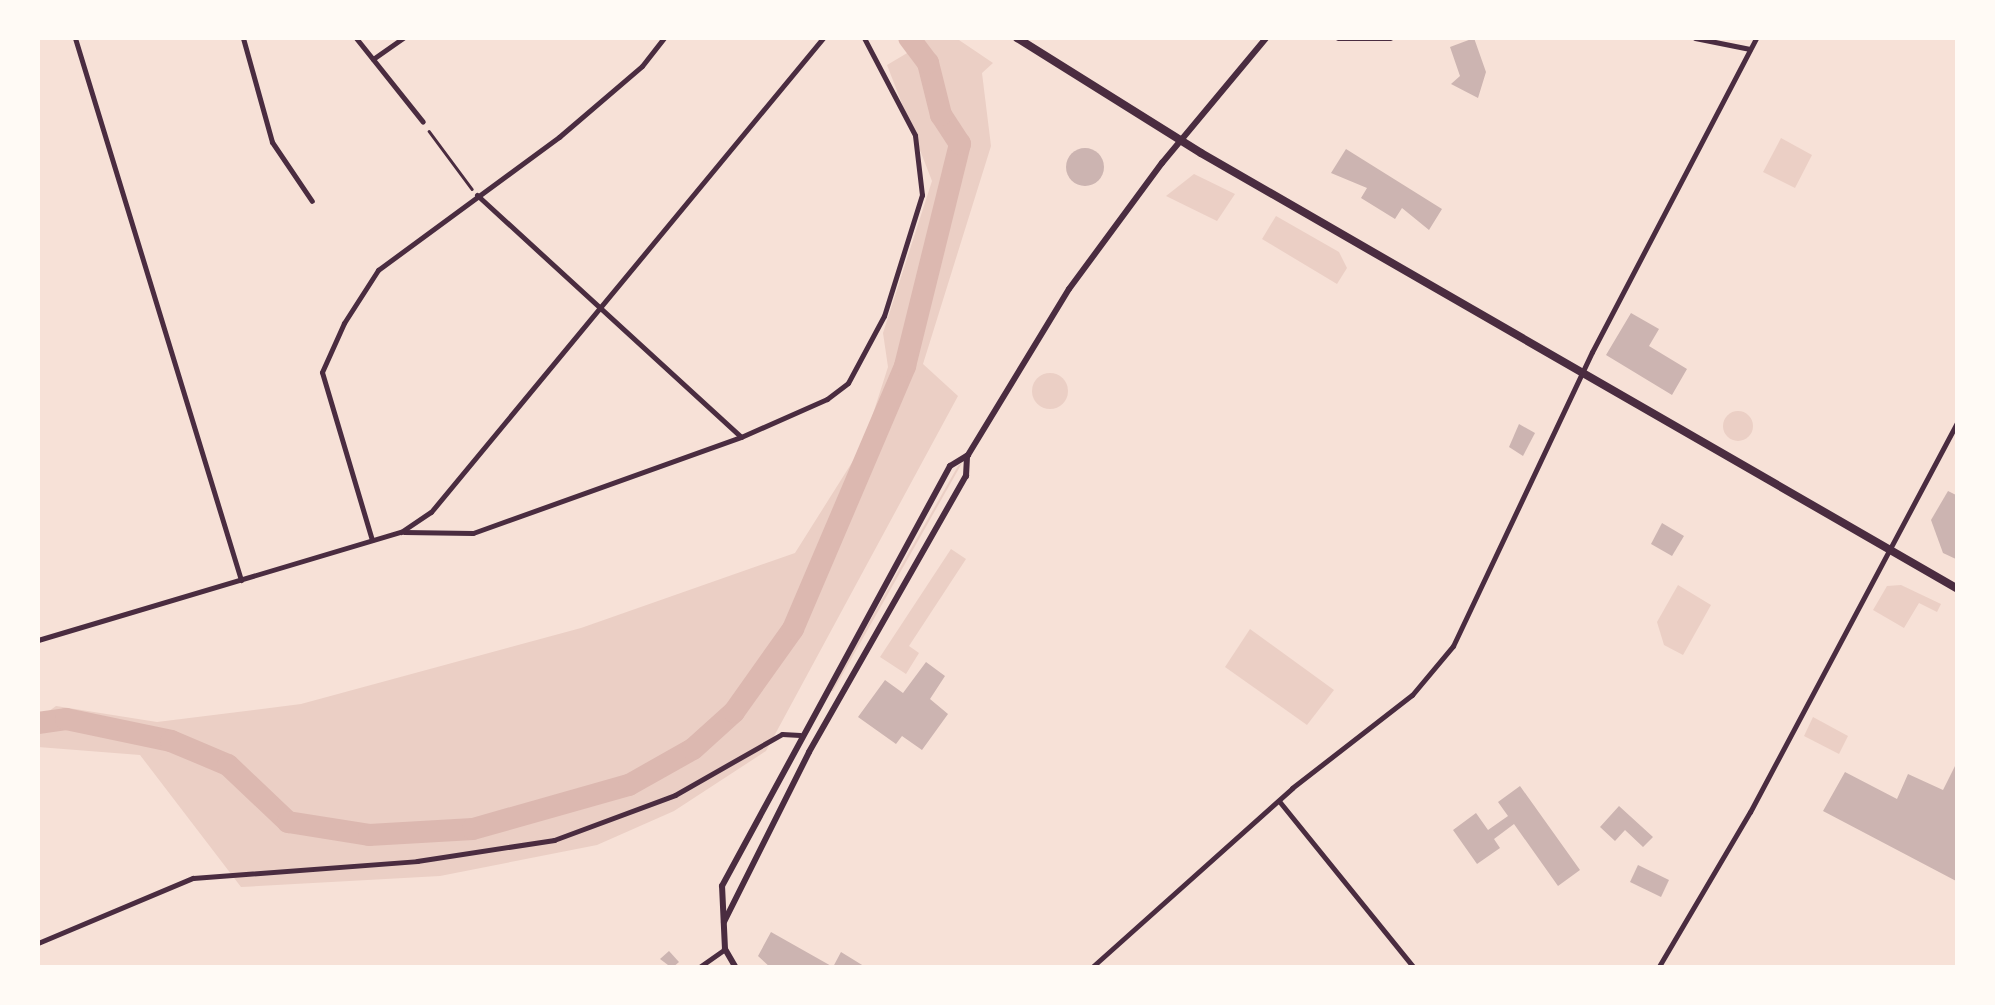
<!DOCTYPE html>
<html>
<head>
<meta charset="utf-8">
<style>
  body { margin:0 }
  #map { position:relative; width:1995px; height:1005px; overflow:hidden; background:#f7e1d7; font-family:"PT Sans",sans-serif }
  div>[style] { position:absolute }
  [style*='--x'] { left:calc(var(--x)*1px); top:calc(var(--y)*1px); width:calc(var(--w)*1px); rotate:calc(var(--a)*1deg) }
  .green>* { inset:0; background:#ebcfc5 }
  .round { border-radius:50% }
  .river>* { height:22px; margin:-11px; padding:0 11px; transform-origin:11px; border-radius:11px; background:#dcb8b0 }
  .building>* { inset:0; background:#ccb4b1 }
  .path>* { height:2.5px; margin:-1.25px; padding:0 1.25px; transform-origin:1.25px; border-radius:1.25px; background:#4a2c40 }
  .minor>* { height:5px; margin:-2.5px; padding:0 2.5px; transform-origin:2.5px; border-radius:2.5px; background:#4a2c40 }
  .tertiary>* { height:6px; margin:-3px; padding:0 3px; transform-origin:3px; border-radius:3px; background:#4a2c40 }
  .secondary>* { height:8px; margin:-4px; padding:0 4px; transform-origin:4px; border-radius:4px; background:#4a2c40 }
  span { translate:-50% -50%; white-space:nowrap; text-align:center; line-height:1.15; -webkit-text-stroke:10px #fffaf5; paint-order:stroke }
  .frame { position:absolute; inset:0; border:40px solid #fffaf5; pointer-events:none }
</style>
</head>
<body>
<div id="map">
  <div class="green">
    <div style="clip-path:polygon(912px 38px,956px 38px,993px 63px,982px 73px,991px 146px,923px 364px,958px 396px,766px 751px,674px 811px,597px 845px,440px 876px,241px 887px,140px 755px,38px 747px,38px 719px,56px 706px,157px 722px,301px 704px,581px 628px,795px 553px,863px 445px,888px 367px,883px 333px,932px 181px,887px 65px,919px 46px)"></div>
    <div style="clip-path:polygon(1781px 138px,1812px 155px,1795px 188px,1763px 172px)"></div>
    <div style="clip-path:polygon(1194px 174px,1235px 194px,1217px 221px,1166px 196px)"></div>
    <div style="clip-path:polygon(1276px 216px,1339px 252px,1347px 268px,1337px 284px,1262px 239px)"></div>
    <div class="round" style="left:1032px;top:373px;width:36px;height:36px"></div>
    <div class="round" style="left:1723px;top:411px;width:30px;height:30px"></div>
    <div style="clip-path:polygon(962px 463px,833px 691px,830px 691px,958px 466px)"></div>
    <div style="clip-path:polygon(951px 549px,966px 559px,909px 646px,919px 653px,906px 674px,880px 657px)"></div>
    <div style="clip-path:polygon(1678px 585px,1711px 605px,1683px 655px,1664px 645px,1657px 622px)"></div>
    <div style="clip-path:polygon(1901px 585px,1941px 604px,1937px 612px,1919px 603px,1904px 628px,1873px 610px,1887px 586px)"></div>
    <div style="clip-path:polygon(1250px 629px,1334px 690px,1307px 725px,1225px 667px)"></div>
    <div style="clip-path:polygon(1813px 717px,1848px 736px,1839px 754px,1804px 736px)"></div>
  </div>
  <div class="river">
    <div style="--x:38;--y:723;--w:28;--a:-8"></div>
    <div style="--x:66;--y:719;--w:107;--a:11.8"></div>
    <div style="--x:171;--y:741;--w:62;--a:22.8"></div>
    <div style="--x:228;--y:765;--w:83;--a:43.5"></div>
    <div style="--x:288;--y:822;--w:82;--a:9.1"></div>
    <div style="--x:369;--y:835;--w:104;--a:-3.3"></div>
    <div style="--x:473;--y:829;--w:162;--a:-15.8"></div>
    <div style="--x:629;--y:785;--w:73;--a:-29.4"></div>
    <div style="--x:693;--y:749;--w:55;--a:-42.1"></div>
    <div style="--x:734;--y:712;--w:102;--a:-54.6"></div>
    <div style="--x:793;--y:629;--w:286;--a:-66.9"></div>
    <div style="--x:905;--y:366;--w:229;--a:-76.1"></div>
    <div style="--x:960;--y:144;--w:35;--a:-123"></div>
    <div style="--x:941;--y:115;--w:54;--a:-104"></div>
    <div style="--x:928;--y:63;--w:31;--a:-127"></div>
  </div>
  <div class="building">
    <div style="clip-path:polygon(1474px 38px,1486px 72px,1478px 98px,1451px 84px,1460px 76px,1450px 47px)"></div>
    <div class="round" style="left:1066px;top:148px;width:38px;height:38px"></div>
    <div style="clip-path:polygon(1346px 149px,1442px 209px,1429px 230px,1402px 208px,1395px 219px,1361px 198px,1367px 188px,1331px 173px)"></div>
    <div style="clip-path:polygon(1631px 313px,1659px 329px,1649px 346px,1687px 369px,1672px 395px,1606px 355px)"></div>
    <div style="clip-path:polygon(1519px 424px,1535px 433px,1523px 456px,1509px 447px)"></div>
    <div style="clip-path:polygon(1948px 491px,1958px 496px,1958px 560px,1943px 553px,1931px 520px)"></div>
    <div style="clip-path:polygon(1662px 523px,1684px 536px,1672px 556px,1651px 544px)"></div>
    <div style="clip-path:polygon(926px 662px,945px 676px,930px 699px,948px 714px,922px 750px,902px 736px,896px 744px,858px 717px,885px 680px,903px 693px)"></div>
    <div style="clip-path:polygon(1958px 760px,1958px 882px,1823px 811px,1845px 772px,1897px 799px,1908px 774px,1943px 790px)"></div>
    <div style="clip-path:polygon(1520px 786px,1580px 870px,1558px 886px,1514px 824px,1494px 839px,1500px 848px,1477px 864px,1453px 830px,1476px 813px,1488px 830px,1508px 816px,1498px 802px)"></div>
    <div style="clip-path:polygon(1619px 806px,1653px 837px,1643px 847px,1625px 830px,1615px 841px,1600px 827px)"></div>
    <div style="clip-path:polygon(1638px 865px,1669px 880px,1661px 897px,1630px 882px)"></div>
    <div style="clip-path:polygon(771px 932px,833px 967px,841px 952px,867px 968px,771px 968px,758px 956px)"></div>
    <div style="clip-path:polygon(669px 951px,679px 962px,672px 968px,660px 959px)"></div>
  </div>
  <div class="path">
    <div style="--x:429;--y:131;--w:72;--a:53.4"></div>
  </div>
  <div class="minor">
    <div style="--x:75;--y:38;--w:567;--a:72.97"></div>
    <div style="--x:243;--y:38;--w:108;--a:74.4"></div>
    <div style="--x:272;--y:142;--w:71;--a:55.9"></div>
    <div style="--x:356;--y:38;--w:107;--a:51.4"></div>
    <div style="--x:1338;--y:38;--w:52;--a:0"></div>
    <div style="--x:1695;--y:38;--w:56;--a:11.3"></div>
    <div style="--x:373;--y:59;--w:37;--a:-35"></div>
    <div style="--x:477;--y:195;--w:357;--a:42.5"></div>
    <div style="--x:404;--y:532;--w:69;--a:0.8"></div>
    <div style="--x:473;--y:533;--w:285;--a:-19.7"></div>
    <div style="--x:741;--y:437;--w:94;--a:-23.8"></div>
    <div style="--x:827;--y:399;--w:26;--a:-37"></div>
    <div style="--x:848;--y:383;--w:76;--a:-61.8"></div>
    <div style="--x:884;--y:316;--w:127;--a:-72.6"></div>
    <div style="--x:922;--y:195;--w:60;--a:-96.7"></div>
    <div style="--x:915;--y:135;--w:110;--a:-117.7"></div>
    <div style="--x:372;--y:540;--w:175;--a:-106.6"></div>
    <div style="--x:322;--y:372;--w:54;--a:-65.8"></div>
    <div style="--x:344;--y:323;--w:63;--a:-57.3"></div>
    <div style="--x:378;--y:270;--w:225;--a:-36.3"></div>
    <div style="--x:559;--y:137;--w:109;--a:-40.5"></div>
    <div style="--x:642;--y:66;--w:36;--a:-52"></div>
    <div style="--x:38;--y:640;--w:379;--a:-16.6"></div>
    <div style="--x:401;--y:532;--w:36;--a:-34"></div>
    <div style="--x:431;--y:512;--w:615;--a:-50.41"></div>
    <div style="--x:1279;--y:801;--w:215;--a:51"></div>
    <div style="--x:38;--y:943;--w:168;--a:-22.8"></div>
    <div style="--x:193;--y:878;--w:225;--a:-4.3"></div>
    <div style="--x:417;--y:861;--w:139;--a:-8.7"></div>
    <div style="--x:554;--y:840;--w:129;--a:-20.4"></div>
    <div style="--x:675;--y:795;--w:123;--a:-29.7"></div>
    <div style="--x:782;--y:734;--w:18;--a:3"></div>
    <div style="--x:698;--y:968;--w:33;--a:-35"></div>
    <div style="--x:1091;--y:968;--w:270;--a:-41.8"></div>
    <div style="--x:1292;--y:788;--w:152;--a:-37.8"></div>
    <div style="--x:1412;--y:695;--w:64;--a:-50.1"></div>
    <div style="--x:1453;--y:646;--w:325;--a:-64.7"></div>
    <div style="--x:1592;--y:352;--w:354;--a:-62.4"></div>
    <div style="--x:1658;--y:968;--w:181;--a:-59.5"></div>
    <div style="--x:1750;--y:812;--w:444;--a:-62"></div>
  </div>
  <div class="tertiary">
    <div style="--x:724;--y:922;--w:190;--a:-63.4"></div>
    <div style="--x:809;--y:752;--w:318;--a:-60.4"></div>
    <div style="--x:966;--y:476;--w:20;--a:-87"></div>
    <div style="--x:736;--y:968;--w:22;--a:-120"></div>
    <div style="--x:725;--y:949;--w:63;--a:-92.7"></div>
    <div style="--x:722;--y:886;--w:478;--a:-61.5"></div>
    <div style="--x:950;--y:466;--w:21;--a:-31"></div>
    <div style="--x:968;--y:455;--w:194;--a:-58.7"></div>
    <div style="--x:1069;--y:289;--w:157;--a:-53.6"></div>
    <div style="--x:1162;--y:163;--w:163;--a:-50.2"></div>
  </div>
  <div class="secondary">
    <div style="--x:1017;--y:38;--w:217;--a:32"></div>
    <div style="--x:1201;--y:153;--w:874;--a:29.94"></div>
  </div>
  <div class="frame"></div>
</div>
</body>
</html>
